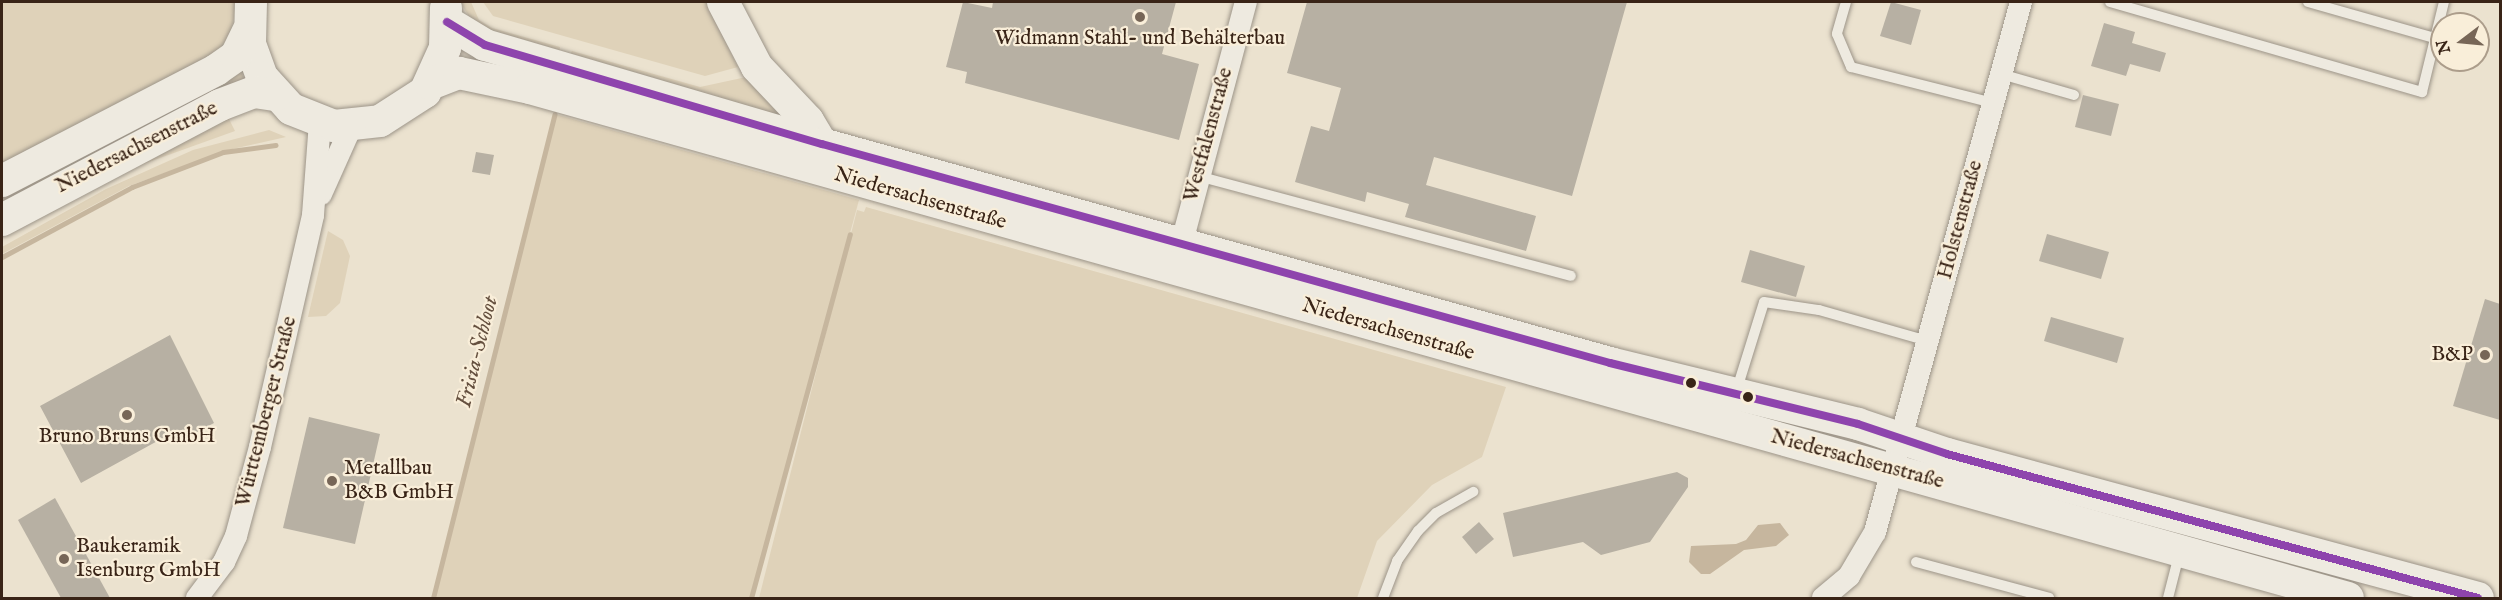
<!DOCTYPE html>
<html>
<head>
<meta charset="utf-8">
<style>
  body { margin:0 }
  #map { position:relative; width:2502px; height:600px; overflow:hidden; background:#ebe2cf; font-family:"IM FELL English",serif }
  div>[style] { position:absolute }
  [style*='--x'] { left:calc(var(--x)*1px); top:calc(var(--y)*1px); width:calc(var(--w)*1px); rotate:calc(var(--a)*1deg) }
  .green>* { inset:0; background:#dfd2b9 }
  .water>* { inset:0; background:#c6b69e }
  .stream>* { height:5px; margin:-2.5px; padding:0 2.5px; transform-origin:2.5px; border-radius:2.5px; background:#c6b69e }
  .building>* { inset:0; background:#b7b0a3 }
  .roads { filter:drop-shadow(0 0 2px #9c9488) drop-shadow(0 0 2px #9c9488) }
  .service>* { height:10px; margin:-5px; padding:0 5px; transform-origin:5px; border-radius:5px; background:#eeeae0 }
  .minor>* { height:22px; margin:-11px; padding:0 11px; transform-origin:11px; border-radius:11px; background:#eeeae0 }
  .secondary>* { height:32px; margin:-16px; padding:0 16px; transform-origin:16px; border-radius:16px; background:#eeeae0 }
  .bus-1>* { height:8px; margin:-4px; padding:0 4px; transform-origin:4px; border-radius:4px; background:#8e44ad }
  .dots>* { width:16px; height:16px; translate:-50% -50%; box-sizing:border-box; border:3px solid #f9eed9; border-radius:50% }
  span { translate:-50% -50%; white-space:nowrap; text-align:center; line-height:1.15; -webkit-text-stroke:4.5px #f9eed9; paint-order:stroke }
  .poi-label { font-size:21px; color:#392417 }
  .right { translate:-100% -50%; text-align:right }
  .left { translate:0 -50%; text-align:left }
  .street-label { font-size:21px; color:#392417 }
  .water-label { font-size:22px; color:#65503f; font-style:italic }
  .frame { position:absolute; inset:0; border:3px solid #392417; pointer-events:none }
  .north { position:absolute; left:2430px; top:12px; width:60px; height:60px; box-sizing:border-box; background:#f9eed9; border:2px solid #ac9d8b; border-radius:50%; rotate:254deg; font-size:16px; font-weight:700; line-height:24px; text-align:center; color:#392417 }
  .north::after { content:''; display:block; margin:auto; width:21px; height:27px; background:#776657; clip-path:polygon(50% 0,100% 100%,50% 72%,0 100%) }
</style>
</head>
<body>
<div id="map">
  <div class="green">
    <div style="clip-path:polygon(2px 2px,237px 2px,231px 32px,219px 51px,2px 168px)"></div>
    <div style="clip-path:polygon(460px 2px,471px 2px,479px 20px,492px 28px,560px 47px,559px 53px,475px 26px)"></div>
    <div style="clip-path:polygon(483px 2px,706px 2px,738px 67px,705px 76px,493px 16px)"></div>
    <div style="clip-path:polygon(572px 51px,700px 87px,751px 76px,796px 127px,569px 56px)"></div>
    <div style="clip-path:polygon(241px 72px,244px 79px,2px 208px,2px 194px)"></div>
    <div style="clip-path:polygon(555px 114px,859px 200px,751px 598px,433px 598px)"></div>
    <div style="clip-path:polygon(227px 115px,235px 131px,121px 172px)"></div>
    <div style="clip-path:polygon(269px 130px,286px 137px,228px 150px,129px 186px,2px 254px,2px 247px,106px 189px,193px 150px)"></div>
    <div style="clip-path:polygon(866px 207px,1506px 387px,1482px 457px,1432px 485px,1377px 541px,1357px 598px,759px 598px,857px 210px,864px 212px)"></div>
    <div style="clip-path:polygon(328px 231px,343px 240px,350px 256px,340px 303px,326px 316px,308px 317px)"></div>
  </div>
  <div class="water">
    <div style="clip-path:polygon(1780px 523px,1789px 535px,1776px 546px,1744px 550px,1710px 574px,1701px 574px,1689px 562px,1691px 546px,1736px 544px,1746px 540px,1758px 525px)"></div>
  </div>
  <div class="stream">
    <div style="--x:2;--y:257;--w:148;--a:-28.3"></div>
    <div style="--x:132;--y:187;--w:97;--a:-21"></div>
    <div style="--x:223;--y:152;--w:53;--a:-7.5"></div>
    <div style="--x:433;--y:598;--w:499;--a:-75.9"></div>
    <div style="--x:751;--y:598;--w:377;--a:-74.8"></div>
  </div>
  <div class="building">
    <div style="clip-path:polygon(963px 2px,992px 8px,993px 2px,1176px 2px,1162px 54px,1199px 64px,1179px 140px,965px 83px,967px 72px,946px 67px)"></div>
    <div style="clip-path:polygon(1307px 2px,1627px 2px,1572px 196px,1434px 157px,1426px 185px,1536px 216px,1526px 251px,1405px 217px,1409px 204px,1367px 192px,1365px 202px,1295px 182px,1311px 126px,1329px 131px,1341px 88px,1287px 73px)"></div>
    <div style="clip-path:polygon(1891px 2px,1921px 10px,1911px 45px,1880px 36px)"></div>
    <div style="clip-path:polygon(2104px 23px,2135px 32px,2132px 43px,2166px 53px,2160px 72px,2130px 64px,2126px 76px,2091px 66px)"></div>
    <div style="clip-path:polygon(2083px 95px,2119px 104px,2111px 136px,2075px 127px)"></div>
    <div style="clip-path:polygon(476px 152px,494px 155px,490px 175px,472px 172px)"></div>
    <div style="clip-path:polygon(2047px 234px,2109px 252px,2101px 279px,2039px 261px)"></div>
    <div style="clip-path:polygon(1750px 250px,1805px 266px,1796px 297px,1741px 282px)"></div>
    <div style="clip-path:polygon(2485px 299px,2500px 304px,2500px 420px,2453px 406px)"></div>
    <div style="clip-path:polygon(2051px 317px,2124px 338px,2117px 363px,2044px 341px)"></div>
    <div style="clip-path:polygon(170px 335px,214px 423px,178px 442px,172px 433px,81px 483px,40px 406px)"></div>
    <div style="clip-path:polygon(309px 417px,380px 434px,355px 544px,283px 528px)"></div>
    <div style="clip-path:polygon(1677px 472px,1688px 478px,1688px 487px,1650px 542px,1601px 555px,1583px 542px,1513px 557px,1503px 513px)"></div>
    <div style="clip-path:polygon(55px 498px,110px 598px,61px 598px,18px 520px)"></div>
    <div style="clip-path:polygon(1479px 522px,1494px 539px,1476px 554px,1462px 537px)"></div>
  </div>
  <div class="roads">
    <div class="service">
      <div style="--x:1846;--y:2;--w:33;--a:106"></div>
      <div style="--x:1837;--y:34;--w:36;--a:67"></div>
      <div style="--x:1851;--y:67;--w:146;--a:14.2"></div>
      <div style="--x:2110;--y:2;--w:325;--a:16.1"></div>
      <div style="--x:2422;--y:92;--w:93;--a:-76.3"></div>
      <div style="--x:2308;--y:2;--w:131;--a:15.9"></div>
      <div style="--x:2001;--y:74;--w:76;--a:16"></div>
      <div style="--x:1198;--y:176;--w:386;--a:15"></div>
      <div style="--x:1736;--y:392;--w:94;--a:-72.7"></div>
      <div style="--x:1764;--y:302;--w:56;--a:8.3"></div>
      <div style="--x:1819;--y:310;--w:113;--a:15.9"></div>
      <div style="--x:1916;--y:562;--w:138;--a:15.1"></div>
      <div style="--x:1383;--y:598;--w:40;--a:-69"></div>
      <div style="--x:1397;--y:561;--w:37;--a:-55"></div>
      <div style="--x:1418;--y:531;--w:25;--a:-45"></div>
      <div style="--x:1436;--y:513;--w:43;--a:-29.6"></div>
      <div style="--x:2168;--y:598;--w:44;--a:-75.7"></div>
    </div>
    <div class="minor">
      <div style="--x:321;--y:194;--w:73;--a:-65.9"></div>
      <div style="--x:1178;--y:257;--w:264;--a:-75.1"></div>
      <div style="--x:197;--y:598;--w:45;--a:-53.1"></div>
      <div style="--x:224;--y:562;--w:29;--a:-65"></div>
      <div style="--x:236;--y:536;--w:92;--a:-74.9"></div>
      <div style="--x:260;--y:447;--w:238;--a:-77.1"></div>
      <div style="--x:313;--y:215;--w:93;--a:-85.7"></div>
      <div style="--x:1823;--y:598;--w:34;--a:-40"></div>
      <div style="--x:1849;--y:576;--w:51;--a:-59.4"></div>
      <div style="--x:1875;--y:532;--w:550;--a:-74.6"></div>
    </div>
    <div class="secondary">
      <div style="--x:251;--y:2;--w:42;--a:91.4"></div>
      <div style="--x:250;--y:44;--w:35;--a:70"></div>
      <div style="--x:262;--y:77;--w:43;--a:47.8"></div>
      <div style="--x:291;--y:109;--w:46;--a:21.6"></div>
      <div style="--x:334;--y:126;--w:46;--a:-6.2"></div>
      <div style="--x:380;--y:121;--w:54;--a:-32.8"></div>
      <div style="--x:425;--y:92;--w:48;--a:-65.6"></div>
      <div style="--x:445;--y:48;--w:40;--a:-88.6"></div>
      <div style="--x:723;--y:2;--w:73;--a:62.4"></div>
      <div style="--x:757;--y:67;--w:74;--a:46.6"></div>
      <div style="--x:808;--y:121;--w:27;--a:59"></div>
      <div style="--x:447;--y:22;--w:44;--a:31.2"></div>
      <div style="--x:485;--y:45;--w:351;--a:16.4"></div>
      <div style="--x:822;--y:144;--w:818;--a:15.53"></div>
      <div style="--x:1610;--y:363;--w:255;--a:13.8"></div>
      <div style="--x:1858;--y:424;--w:94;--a:18.6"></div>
      <div style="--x:1947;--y:454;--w:550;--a:15.17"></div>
      <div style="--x:430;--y:84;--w:31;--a:-21"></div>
      <div style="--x:459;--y:73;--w:73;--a:11.9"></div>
      <div style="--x:530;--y:88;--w:1888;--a:15.67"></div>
      <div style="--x:2;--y:181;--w:241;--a:-27.4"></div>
      <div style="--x:216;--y:70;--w:24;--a:-35"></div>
      <div style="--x:236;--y:56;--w:28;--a:-64"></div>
      <div style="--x:2;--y:220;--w:246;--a:-27.8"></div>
      <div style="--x:220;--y:105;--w:36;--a:-21"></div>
      <div style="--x:254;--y:92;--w:22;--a:8"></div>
    </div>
  </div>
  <div class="bus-1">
    <div style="--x:447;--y:22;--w:44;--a:31.2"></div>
    <div style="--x:485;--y:45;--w:351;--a:16.4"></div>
    <div style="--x:822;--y:144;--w:818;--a:15.53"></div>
    <div style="--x:1610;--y:363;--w:255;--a:13.8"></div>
    <div style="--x:1858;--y:424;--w:94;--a:18.6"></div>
    <div style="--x:1947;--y:454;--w:550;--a:15.17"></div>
  </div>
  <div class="dots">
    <div style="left:1140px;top:17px;background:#776657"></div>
    <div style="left:2485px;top:355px;background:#776657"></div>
    <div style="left:1691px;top:383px;background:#392417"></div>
    <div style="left:1748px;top:397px;background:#392417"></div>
    <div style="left:127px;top:415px;background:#776657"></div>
    <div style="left:332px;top:481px;background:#776657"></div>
    <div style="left:64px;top:559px;background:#776657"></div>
  </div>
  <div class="poi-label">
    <span style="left:1140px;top:39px">Widmann Stahl- und Behälterbau</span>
    <span class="right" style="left:2473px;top:355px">B&amp;P</span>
    <span style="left:127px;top:437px">Bruno Bruns GmbH</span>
    <span class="left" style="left:344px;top:481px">Metallbau<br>B&amp;B GmbH</span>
    <span class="left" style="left:76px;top:559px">Baukeramik<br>Isenburg GmbH</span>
  </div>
  <div class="street-label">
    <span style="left:1209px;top:135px;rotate:-75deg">Westfalenstraße</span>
    <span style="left:137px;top:148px;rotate:-27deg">Niedersachsenstraße</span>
    <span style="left:920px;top:199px;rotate:16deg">Niedersachsenstraße</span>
    <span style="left:1961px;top:220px;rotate:-75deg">Holstenstraße</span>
    <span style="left:1388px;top:330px;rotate:16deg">Niedersachsenstraße</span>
    <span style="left:267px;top:412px;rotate:-76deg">Württemberger Straße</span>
    <span style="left:1857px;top:460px;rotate:15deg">Niedersachsenstraße</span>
  </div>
  <div class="water-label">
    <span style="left:478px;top:352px;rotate:-76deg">Frisia-Schloot</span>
  </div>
  <div class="frame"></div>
  <div class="north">N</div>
</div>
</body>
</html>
